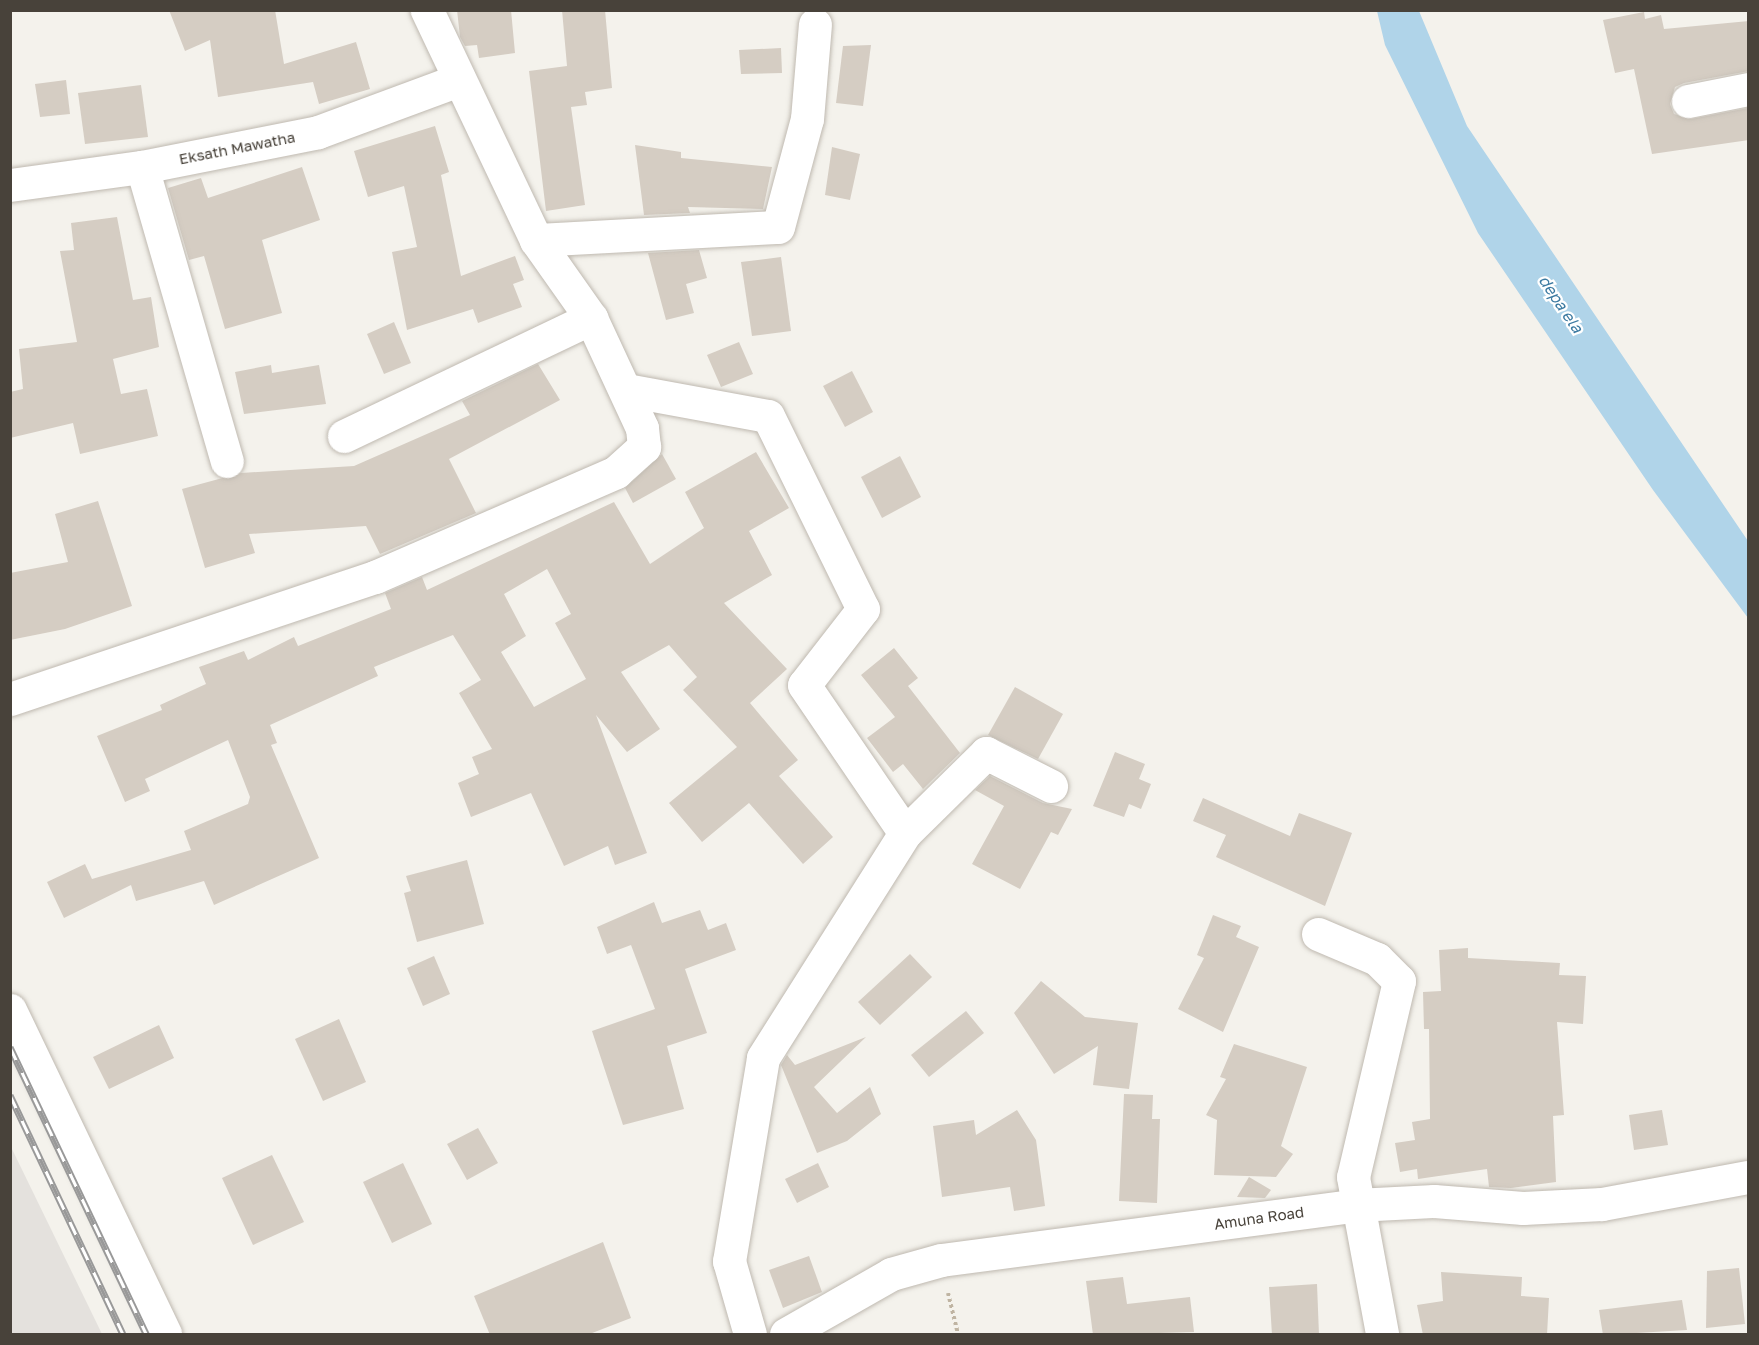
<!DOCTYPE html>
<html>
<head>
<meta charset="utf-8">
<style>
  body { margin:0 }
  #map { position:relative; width:1759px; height:1345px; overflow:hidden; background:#f4f2ec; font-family:"Golos Text",sans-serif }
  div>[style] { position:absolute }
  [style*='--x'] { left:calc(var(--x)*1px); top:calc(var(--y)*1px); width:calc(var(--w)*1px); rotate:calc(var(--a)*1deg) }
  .industrial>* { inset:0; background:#e4e1dd }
  .water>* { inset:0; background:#b0d4e9 }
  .building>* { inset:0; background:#d5cdc3 }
  .path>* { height:4px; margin-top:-2px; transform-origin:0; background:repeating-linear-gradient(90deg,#bfb4a2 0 3px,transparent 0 6px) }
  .roads { filter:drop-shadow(0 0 2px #bfb9b0) drop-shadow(0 0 2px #bfb9b0) }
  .minor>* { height:33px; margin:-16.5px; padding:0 16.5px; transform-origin:16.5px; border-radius:16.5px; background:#fff }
  .rail>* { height:7px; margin-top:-3.5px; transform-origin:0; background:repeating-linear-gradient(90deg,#fff 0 14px,#999 0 28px); box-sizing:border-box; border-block:2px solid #999 }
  span { translate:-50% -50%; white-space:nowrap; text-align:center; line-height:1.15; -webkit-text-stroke:4.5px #fff; paint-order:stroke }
  .street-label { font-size:15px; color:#48423a }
  .water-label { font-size:16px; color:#3c7aa1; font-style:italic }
  .frame { position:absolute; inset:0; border:12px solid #48423a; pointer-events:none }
</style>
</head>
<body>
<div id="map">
  <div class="industrial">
    <div style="clip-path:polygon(10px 1147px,11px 1147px,102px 1334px,11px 1334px)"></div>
  </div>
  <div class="water">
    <div style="clip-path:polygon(1377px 11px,1419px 11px,1467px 126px,1748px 541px,1748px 618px,1653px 490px,1478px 233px,1385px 45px)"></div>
  </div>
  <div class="building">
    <div style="clip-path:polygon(169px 10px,275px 10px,284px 64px,356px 42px,370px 89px,319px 104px,313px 82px,218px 97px,210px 40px,185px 51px)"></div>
    <div style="clip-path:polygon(457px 10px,511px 10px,515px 53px,479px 58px,477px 45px,465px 46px,460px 37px)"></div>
    <div style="clip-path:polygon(562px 10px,605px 10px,612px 88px,585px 92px,587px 105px,571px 107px,585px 205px,546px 211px,529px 71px,567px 66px)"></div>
    <div style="clip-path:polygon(1644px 12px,1645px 19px,1661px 15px,1664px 29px,1749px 21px,1749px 71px,1684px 83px,1675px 87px,1670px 104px,1674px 114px,1691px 119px,1748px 108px,1749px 140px,1652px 154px,1634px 69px,1615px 73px,1603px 20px)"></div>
    <div style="clip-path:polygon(871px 45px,863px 106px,836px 103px,843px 46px)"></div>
    <div style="clip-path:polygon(781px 48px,782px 73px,741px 74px,739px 50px)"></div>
    <div style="clip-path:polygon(66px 80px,70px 114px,40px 117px,35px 84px)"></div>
    <div style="clip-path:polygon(141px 85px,148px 137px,85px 144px,78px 93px)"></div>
    <div style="clip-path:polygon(435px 126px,449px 172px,441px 175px,461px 276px,515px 256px,524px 280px,513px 284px,522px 307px,478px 323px,473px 309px,407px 330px,392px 252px,417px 247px,404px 186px,368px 197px,354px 151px)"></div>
    <div style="clip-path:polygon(635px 145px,681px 152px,681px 158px,772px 167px,763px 209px,688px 207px,690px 213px,644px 215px)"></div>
    <div style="clip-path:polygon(832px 147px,860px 154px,850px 200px,825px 195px)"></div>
    <div style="clip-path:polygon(302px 167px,320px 220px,262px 240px,282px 313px,225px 329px,204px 256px,189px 260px,168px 188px,201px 178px,208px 198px)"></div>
    <div style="clip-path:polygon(117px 217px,133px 300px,151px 297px,159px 347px,113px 359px,121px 394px,147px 389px,158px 436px,80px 454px,73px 423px,10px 438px,10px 392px,23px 389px,19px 349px,77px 342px,60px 251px,74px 250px,71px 223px)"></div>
    <div style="clip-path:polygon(699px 250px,707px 278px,686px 284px,694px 313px,666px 320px,648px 253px)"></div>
    <div style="clip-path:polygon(781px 257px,791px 331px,752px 336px,741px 262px)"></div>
    <div style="clip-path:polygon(394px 322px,411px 363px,384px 374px,367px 334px)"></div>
    <div style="clip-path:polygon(739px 342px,753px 374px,721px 387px,707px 355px)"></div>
    <div style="clip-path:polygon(538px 364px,560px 400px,449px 459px,476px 513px,380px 554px,366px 526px,249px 534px,255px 553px,205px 568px,182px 489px,241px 473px,354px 466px,470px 415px,462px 401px)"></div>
    <div style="clip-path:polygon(271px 365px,272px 373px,319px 365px,326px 404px,244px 414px,235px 372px)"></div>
    <div style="clip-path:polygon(852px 371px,873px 412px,845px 427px,823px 386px)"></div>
    <div style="clip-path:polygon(evenodd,756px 452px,789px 508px,749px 531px,772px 575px,724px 603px,787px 669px,750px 703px,798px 760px,779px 776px,833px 837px,803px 864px,749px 803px,702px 842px,669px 803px,737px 747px,683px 690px,697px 677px,669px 645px,621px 672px,660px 729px,627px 752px,596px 715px,647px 853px,615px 865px,608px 846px,564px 866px,531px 793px,471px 817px,458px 783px,479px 774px,472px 757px,492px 749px,459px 693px,481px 680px,453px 635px,374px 667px,378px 676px,270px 725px,277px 743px,271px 745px,319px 858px,214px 905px,204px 881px,136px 901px,131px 885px,64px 918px,47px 882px,85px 864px,92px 879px,191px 850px,184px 831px,248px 804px,250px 797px,228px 740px,145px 779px,150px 791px,125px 802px,97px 736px,162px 710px,160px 705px,206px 684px,199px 667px,244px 651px,248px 660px,294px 637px,298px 646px,391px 609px,385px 593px,422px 577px,427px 590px,614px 502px,650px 564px,704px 528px,685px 492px,756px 452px,547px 569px,571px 614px,555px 623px,586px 679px,534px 707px,501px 652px,526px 636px,504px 594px,547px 569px)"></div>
    <div style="clip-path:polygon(662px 454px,676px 479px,633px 503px,625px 488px)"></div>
    <div style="clip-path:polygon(900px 456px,921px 497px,882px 518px,861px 477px)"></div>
    <div style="clip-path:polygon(98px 501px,132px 606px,65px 629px,10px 640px,10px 573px,68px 562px,55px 514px)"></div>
    <div style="clip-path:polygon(894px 648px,918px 678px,908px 686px,960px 753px,923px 789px,903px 764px,893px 772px,867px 738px,895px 717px,861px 675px)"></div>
    <div style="clip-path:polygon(1015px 687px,1063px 714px,1038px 759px,988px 735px)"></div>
    <div style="clip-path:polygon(1115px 752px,1145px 764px,1139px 779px,1151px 784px,1141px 809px,1129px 804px,1124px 817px,1093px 806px)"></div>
    <div style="clip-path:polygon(990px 776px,1043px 803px,1072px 809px,1058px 835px,1051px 832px,1020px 889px,972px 864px,1004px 806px,975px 790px)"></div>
    <div style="clip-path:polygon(1203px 798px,1290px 836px,1299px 813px,1352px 833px,1325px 906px,1216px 857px,1226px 835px,1193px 821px)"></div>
    <div style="clip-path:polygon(467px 860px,484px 924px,417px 942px,404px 893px,411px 891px,406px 876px)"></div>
    <div style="clip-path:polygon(654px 902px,662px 923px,700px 910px,708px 930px,726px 923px,736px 950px,685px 969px,707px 1033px,667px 1046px,684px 1109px,623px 1125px,592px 1031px,655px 1009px,631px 945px,607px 954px,597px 927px)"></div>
    <div style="clip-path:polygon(1213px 915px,1241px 926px,1236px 937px,1259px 947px,1223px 1032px,1178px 1009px,1204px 958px,1197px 955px)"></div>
    <div style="clip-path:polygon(1468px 948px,1468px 958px,1560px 963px,1559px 975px,1586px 976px,1583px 1024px,1557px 1022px,1564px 1115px,1553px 1116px,1556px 1182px,1511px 1188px,1489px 1187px,1487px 1169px,1418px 1179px,1417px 1169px,1400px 1172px,1395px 1143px,1415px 1140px,1412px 1122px,1430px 1119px,1429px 1029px,1424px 1029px,1423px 992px,1441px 991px,1439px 950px)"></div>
    <div style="clip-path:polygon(910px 954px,932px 977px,880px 1025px,858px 1002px)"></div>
    <div style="clip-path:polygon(434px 956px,450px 994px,423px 1006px,407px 968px)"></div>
    <div style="clip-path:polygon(1041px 981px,1085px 1017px,1138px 1023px,1129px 1089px,1093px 1085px,1098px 1046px,1054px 1074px,1014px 1013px)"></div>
    <div style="clip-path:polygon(966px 1011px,984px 1033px,929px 1077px,911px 1055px)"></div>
    <div style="clip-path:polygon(339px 1019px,366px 1082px,323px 1101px,295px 1039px)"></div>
    <div style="clip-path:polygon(159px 1025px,174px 1058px,109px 1089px,93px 1057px)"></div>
    <div style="clip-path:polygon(866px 1037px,814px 1087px,837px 1113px,870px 1087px,881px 1114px,847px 1141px,817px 1153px,781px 1065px,787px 1055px,795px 1065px)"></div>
    <div style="clip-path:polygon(1234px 1044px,1307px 1067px,1281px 1146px,1293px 1154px,1276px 1177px,1214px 1175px,1217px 1120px,1206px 1115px,1226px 1079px,1220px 1077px)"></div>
    <div style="clip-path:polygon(1124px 1094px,1153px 1095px,1152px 1119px,1160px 1119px,1157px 1203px,1119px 1201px)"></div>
    <div style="clip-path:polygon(1017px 1110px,1036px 1140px,1045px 1206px,1014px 1211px,1010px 1187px,942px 1197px,933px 1126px,974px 1120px,976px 1135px)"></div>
    <div style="clip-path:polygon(1662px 1110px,1668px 1145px,1634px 1150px,1629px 1115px)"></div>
    <div style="clip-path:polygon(478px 1128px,498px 1163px,467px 1180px,447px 1144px)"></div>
    <div style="clip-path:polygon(272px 1155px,304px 1222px,253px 1245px,222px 1178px)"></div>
    <div style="clip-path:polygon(403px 1163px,432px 1224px,392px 1243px,363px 1182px)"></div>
    <div style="clip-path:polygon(818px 1163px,829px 1187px,797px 1203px,785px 1179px)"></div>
    <div style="clip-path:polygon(1249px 1177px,1271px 1190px,1265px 1198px,1237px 1197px)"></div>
    <div style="clip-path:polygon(603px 1242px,631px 1318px,587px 1335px,490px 1335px,474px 1296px)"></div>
    <div style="clip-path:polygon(809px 1256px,822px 1292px,783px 1308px,769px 1270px)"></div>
    <div style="clip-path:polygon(1739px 1268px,1745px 1324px,1706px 1328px,1707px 1271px)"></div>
    <div style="clip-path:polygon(1441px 1272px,1522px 1277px,1521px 1296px,1549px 1298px,1547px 1335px,1423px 1335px,1417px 1305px,1443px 1301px)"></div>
    <div style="clip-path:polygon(1123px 1277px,1127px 1304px,1190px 1297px,1194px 1332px,1093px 1335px,1086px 1281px)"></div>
    <div style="clip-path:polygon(1317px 1284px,1319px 1335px,1272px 1335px,1269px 1287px)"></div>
    <div style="clip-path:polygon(1682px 1300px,1687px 1330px,1603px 1335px,1599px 1310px)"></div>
  </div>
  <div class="path">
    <div style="--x:948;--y:1293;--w:42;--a:76.3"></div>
  </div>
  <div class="roads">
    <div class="minor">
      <div style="--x:1688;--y:101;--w:61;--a:-11.3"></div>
      <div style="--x:142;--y:167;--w:306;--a:73.9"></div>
      <div style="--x:10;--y:185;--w:133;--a:-7.8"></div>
      <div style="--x:142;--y:167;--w:179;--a:-11.2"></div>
      <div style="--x:318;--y:132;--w:147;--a:-20.3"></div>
      <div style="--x:536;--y:240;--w:242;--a:-3.1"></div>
      <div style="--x:778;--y:227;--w:112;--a:-75"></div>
      <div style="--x:807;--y:119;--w:95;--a:-85.2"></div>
      <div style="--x:626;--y:390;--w:144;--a:10.4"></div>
      <div style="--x:768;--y:416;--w:215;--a:63.8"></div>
      <div style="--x:863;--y:609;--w:96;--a:127.8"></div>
      <div style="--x:804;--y:685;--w:179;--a:55.7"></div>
      <div style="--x:905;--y:833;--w:266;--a:122.3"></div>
      <div style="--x:763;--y:1058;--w:206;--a:99.5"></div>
      <div style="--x:729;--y:1261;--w:76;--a:74"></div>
      <div style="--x:344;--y:436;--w:274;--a:-25.5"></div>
      <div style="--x:10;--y:699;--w:385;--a:-18.5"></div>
      <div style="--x:375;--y:577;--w:263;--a:-23.5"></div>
      <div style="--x:616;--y:472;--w:38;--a:-42"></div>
      <div style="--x:644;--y:447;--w:19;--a:-96"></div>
      <div style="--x:642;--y:428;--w:121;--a:-114.9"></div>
      <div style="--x:591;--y:318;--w:95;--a:-125.2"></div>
      <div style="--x:536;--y:240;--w:255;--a:-115.4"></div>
      <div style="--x:905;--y:833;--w:114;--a:-44.6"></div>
      <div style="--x:986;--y:753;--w:73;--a:26.9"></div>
      <div style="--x:1318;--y:934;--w:64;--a:23"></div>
      <div style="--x:1377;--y:959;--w:31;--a:45"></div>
      <div style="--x:1399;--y:981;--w:201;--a:103.2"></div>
      <div style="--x:1353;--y:1177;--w:160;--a:79.5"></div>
      <div style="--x:10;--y:1010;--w:359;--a:64.4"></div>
      <div style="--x:786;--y:1334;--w:121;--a:-29.7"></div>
      <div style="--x:891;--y:1274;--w:52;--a:-15.6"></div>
      <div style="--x:941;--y:1260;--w:419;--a:-7.5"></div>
      <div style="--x:1356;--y:1205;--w:78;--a:-2.9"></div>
      <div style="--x:1434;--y:1201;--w:89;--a:4.5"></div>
      <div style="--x:1523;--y:1208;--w:79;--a:-2.9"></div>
      <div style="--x:1602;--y:1204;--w:148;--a:-10.5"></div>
    </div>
  </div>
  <div class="rail">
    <div style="--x:10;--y:1047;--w:318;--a:64.6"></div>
    <div style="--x:10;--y:1095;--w:264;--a:64.7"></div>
  </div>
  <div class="street-label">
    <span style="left:237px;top:148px;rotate:-11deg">Eksath Mawatha</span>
    <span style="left:1259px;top:1218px;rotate:-8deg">Amuna Road</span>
  </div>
  <div class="water-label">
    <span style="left:1561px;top:304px;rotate:56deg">depa ela</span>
  </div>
  <div class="frame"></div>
</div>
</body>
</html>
